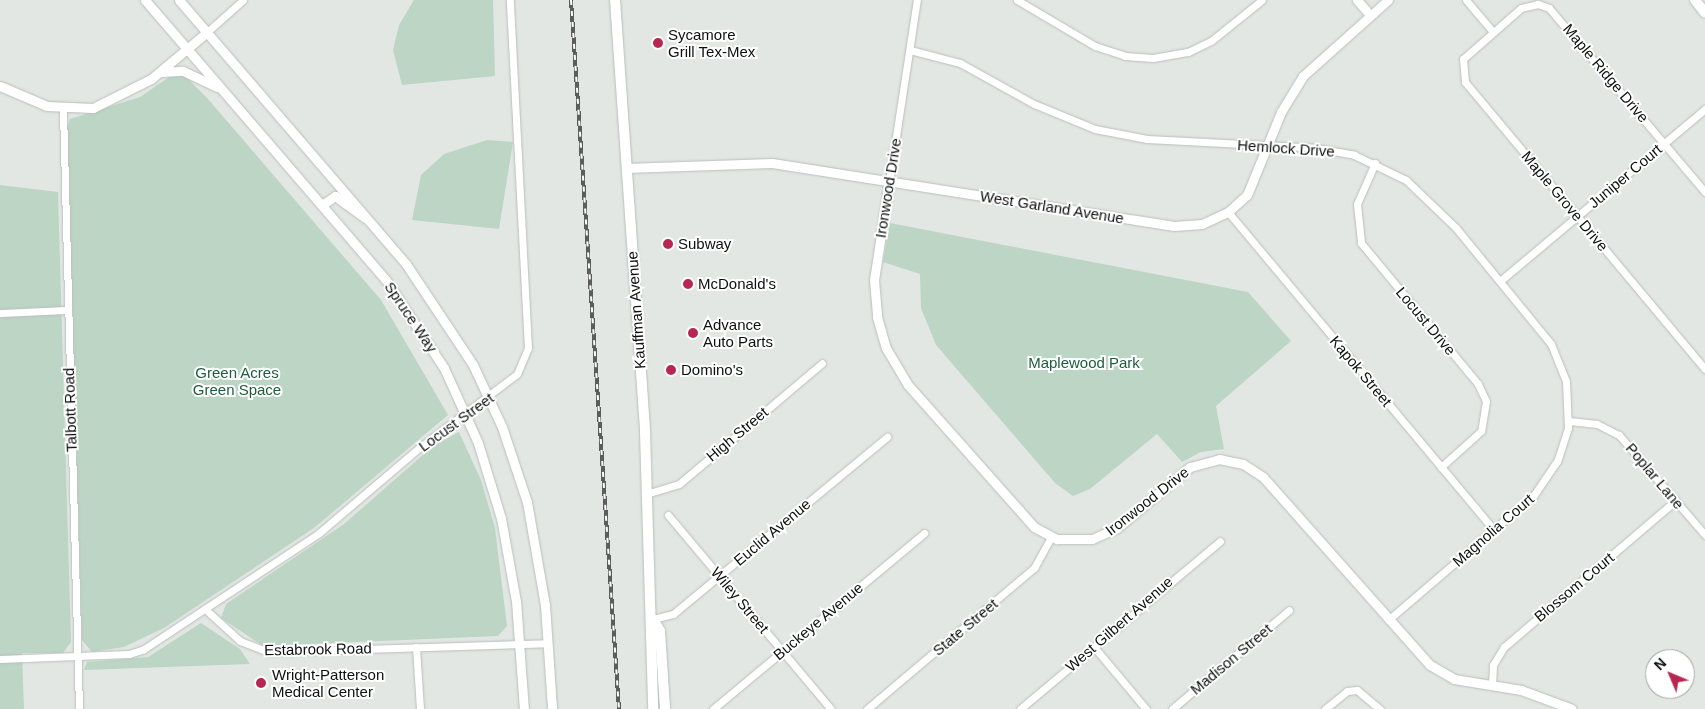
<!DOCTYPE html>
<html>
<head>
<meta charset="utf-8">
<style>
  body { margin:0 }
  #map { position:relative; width:1705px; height:709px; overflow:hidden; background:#e2e7e4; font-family:Helvetica,sans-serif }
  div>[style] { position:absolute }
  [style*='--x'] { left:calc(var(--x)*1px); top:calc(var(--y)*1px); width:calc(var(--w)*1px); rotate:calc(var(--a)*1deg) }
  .green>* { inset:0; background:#bcd5c5 }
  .roads { filter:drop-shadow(0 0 1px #b9bfbb) drop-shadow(0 0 1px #b9bfbb) }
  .minor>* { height:7px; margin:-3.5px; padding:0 3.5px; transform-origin:3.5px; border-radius:3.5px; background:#fff }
  .tertiary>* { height:9px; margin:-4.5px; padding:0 4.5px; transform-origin:4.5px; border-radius:4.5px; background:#fff }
  .secondary>* { height:10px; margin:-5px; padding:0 5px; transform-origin:5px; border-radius:5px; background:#fff }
  .primary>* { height:10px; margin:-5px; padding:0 5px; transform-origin:5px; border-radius:5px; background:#fff }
  .rail>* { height:4px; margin-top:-2px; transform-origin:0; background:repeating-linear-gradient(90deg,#fff 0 5.5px,#5a5d5b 0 11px); box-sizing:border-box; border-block:1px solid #5a5d5b }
  .dots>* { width:14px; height:14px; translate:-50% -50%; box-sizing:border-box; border:2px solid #fff; border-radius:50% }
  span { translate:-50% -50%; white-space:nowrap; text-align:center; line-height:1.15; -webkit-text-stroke:4px #fff; paint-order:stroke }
  .poi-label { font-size:15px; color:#0e100f }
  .left { translate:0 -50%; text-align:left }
  .street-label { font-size:15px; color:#0e100f }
  .park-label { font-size:15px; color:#1c5d3d }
  .north { position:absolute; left:1645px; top:649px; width:50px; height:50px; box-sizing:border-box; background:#fff; border:1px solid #9f9f9f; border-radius:50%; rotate:315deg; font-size:14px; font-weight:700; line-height:20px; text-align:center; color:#0e100f }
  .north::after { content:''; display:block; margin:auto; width:18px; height:22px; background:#b82752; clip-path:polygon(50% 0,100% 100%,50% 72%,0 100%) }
</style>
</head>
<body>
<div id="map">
  <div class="green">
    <div style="clip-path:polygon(414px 0,493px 0,495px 76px,402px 85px,393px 50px,399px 25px)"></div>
    <div style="clip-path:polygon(172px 75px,186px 77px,208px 99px,381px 300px,448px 415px,314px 528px,164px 628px,124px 647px,92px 652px,82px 640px,67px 128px,70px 119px,140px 97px)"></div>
    <div style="clip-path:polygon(487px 140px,513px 142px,499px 229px,412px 220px,421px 175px,444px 154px)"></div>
    <div style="clip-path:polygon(0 185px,58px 192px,71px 642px,63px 653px,22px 653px,24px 709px,0 709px)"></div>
    <div style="clip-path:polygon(890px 223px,1248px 292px,1291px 341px,1216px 406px,1224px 449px,1201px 452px,1182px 462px,1157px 434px,1090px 489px,1073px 496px,1055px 483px,936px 345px,921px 308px,920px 274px,883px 262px)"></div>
    <div style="clip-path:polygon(459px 432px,481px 480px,495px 528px,507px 626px,498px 636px,263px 646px,221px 618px,226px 604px,344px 524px,433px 446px)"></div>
    <div style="clip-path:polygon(201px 623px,240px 649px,250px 664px,84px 670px,87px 662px,148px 657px)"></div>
  </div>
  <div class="roads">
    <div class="minor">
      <div style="--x:1017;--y:0;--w:91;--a:30.5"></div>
      <div style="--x:1095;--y:46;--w:32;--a:18"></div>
      <div style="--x:1125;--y:56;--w:28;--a:4"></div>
      <div style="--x:1153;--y:58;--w:36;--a:-10"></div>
      <div style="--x:1188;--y:52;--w:25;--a:-26"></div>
      <div style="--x:1211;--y:41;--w:65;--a:-38.8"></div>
      <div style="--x:1466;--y:0;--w:42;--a:49.8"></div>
      <div style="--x:207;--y:32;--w:48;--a:-41.6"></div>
      <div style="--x:910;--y:50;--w:52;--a:14.6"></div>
      <div style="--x:960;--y:63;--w:85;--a:29"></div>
      <div style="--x:1034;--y:104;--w:66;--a:22.3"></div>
      <div style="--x:1095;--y:129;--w:53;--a:10.9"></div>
      <div style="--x:1147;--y:139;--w:169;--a:3"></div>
      <div style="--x:1316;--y:148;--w:39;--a:10"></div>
      <div style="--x:1354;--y:155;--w:58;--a:25.7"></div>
      <div style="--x:1406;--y:180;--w:69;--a:43.8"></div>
      <div style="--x:1456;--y:228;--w:150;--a:50.7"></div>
      <div style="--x:1551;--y:344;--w:40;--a:68"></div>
      <div style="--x:1566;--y:381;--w:47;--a:87.6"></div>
      <div style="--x:1568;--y:428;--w:35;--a:108"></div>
      <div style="--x:1557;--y:461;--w:41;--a:124.1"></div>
      <div style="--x:1534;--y:495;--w:192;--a:139.4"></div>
      <div style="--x:63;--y:110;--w:599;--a:88.47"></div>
      <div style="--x:1375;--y:163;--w:45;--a:113.7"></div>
      <div style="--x:1357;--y:204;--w:39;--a:84"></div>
      <div style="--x:1361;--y:243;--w:183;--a:50.3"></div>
      <div style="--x:1478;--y:384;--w:19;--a:65"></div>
      <div style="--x:1486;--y:401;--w:30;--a:99"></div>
      <div style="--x:1481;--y:431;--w:54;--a:138"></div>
      <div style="--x:889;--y:182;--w:184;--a:-81.3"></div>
      <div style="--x:1705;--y:192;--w:241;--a:-130.3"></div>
      <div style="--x:1549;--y:8;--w:12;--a:-160"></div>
      <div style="--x:1538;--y:4;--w:17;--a:167"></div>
      <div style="--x:1521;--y:8;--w:77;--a:138.7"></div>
      <div style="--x:1463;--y:59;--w:23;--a:85"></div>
      <div style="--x:1465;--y:82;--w:374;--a:50.1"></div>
      <div style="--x:1228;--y:212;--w:415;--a:50.1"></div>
      <div style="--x:1500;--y:281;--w:268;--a:-40"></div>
      <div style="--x:0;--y:313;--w:67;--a:-2.6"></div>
      <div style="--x:1569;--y:421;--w:28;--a:6"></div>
      <div style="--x:1597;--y:424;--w:25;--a:27"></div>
      <div style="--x:1619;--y:435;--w:132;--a:49.3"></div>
      <div style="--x:646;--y:494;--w:34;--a:-17"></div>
      <div style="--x:679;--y:484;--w:187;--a:-40.2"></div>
      <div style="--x:668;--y:515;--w:253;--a:50"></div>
      <div style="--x:205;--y:609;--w:47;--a:42.4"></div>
      <div style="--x:240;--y:641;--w:31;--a:21"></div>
      <div style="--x:269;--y:652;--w:279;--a:-1.8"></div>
      <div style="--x:653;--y:619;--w:21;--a:-14"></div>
      <div style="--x:673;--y:614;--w:278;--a:-39.6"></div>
      <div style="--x:416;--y:647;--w:62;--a:86.3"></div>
      <div style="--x:1094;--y:647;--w:81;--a:50"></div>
      <div style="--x:0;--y:659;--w:129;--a:-2.2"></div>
      <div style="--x:129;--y:654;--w:16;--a:-18"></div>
      <div style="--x:144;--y:649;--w:210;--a:-33.5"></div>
      <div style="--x:319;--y:533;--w:133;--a:-40.4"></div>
      <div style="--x:420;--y:447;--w:121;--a:-37"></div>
      <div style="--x:517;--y:374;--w:28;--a:-67"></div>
      <div style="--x:528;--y:348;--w:348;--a:-93"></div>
      <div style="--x:1492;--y:685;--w:20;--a:-87"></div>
      <div style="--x:1493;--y:665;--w:21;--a:-59"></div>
      <div style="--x:1504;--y:647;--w:226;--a:-40.5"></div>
      <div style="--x:713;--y:709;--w:275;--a:-39.8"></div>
      <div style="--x:867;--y:709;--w:219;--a:-40.2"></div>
      <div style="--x:1034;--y:568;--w:35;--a:-61"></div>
      <div style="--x:1020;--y:709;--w:261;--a:-40"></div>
      <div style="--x:1172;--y:709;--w:153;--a:-40.2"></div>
      <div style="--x:1325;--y:709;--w:28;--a:-39"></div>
      <div style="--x:1347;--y:691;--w:10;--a:-6"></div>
      <div style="--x:1357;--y:690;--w:30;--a:40"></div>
    </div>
    <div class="tertiary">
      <div style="--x:145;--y:0;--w:369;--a:49.3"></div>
      <div style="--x:386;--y:280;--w:105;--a:56.6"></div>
      <div style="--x:444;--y:368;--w:82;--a:65.6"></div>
      <div style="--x:478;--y:443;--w:78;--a:73"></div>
      <div style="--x:501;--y:518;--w:84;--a:79.8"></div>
      <div style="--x:516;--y:601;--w:108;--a:85.8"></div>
      <div style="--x:179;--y:0;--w:348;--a:49.3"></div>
      <div style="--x:406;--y:264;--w:121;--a:56.4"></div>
      <div style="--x:473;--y:365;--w:68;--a:64.9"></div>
      <div style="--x:502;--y:427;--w:79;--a:71.6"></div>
      <div style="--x:527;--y:502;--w:105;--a:80.1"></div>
      <div style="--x:545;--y:605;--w:104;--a:86.1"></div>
      <div style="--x:1357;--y:0;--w:20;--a:49"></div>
      <div style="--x:161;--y:72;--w:22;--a:-3"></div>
      <div style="--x:183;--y:71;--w:38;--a:25"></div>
      <div style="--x:0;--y:86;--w:51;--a:23.1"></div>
      <div style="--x:47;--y:106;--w:46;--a:2.5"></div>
      <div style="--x:93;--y:108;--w:65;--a:-26.6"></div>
      <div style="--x:151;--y:79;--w:73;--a:-40"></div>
      <div style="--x:626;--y:168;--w:146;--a:-2"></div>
      <div style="--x:772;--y:163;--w:407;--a:8.9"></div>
      <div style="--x:1174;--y:226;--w:28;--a:-4"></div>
      <div style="--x:1202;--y:224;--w:29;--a:-25"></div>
      <div style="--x:1228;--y:212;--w:25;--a:-42"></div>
      <div style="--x:1247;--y:195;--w:90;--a:-67.7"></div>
      <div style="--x:1281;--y:112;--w:42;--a:-58.6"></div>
      <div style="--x:1303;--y:76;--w:114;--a:-41.8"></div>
      <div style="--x:889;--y:182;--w:99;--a:98.7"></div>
      <div style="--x:874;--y:280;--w:37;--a:85"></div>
      <div style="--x:877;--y:317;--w:32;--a:74"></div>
      <div style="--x:886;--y:348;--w:43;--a:59.3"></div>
      <div style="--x:908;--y:385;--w:190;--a:48.4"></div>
      <div style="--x:1034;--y:527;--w:26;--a:28"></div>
      <div style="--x:1057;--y:539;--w:35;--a:0"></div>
      <div style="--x:1092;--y:539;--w:27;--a:-24"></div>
      <div style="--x:1117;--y:528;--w:95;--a:-39.9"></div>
      <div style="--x:1190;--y:467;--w:30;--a:-15"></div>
      <div style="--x:1219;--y:459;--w:25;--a:12"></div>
      <div style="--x:1243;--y:464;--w:24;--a:33"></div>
      <div style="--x:1263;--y:477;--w:251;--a:48.4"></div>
      <div style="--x:1430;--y:665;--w:28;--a:30"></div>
      <div style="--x:1454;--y:679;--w:68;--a:9.3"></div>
      <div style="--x:1521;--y:690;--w:54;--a:20.4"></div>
      <div style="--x:322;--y:205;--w:16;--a:-35"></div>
      <div style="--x:335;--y:196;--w:37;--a:36"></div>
    </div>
    <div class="secondary">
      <div style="--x:1695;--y:0;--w:16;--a:52"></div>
    </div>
    <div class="primary">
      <div style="--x:615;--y:0;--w:433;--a:86"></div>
      <div style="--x:645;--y:432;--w:277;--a:88.3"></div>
      <div style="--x:653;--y:619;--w:14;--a:60"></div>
      <div style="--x:660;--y:631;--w:78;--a:86.3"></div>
    </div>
  </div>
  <div class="rail">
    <div style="--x:571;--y:0;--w:711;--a:86.13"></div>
  </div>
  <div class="dots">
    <div style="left:658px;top:43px;background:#b82752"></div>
    <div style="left:668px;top:244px;background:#b82752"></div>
    <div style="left:688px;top:284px;background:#b82752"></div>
    <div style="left:693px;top:333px;background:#b82752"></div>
    <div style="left:671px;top:370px;background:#b82752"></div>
    <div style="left:261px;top:683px;background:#b82752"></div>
  </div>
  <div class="poi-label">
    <span class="left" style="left:668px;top:43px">Sycamore<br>Grill Tex-Mex</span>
    <span class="left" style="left:678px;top:244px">Subway</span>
    <span class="left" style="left:698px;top:284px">McDonald's</span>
    <span class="left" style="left:703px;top:333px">Advance<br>Auto Parts</span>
    <span class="left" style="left:681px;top:370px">Domino's</span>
    <span class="left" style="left:272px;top:683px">Wright-Patterson<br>Medical Center</span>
  </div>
  <div class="street-label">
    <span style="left:1606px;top:73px;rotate:50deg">Maple Ridge Drive</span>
    <span style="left:1286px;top:148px;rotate:4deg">Hemlock Drive</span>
    <span style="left:1625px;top:176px;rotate:-40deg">Juniper Court</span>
    <span style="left:888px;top:188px;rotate:-81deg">Ironwood Drive</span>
    <span style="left:1565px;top:201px;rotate:50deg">Maple Grove Drive</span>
    <span style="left:1052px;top:207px;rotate:9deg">West Garland Avenue</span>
    <span style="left:636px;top:310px;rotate:-94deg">Kauffman Avenue</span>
    <span style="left:411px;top:317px;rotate:56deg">Spruce Way</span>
    <span style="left:1426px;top:321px;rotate:50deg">Locust Drive</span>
    <span style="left:1361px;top:371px;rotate:50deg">Kapok Street</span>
    <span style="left:70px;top:410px;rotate:-92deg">Talbott Road</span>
    <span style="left:456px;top:422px;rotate:-36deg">Locust Street</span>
    <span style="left:737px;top:434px;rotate:-40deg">High Street</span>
    <span style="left:1655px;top:476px;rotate:50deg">Poplar Lane</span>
    <span style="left:1147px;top:501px;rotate:-38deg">Ironwood Drive</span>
    <span style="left:1493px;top:530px;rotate:-41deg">Magnolia Court</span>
    <span style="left:772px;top:532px;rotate:-40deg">Euclid Avenue</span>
    <span style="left:1574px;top:587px;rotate:-40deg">Blossom Court</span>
    <span style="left:740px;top:600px;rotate:50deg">Wiley Street</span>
    <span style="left:818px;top:621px;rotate:-40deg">Buckeye Avenue</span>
    <span style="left:1119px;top:624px;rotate:-41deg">West Gilbert Avenue</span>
    <span style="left:965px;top:627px;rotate:-40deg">State Street</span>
    <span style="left:318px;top:649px;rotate:-1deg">Estabrook Road</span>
    <span style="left:1231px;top:659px;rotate:-40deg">Madison Street</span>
  </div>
  <div class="park-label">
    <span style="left:1084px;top:363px">Maplewood Park</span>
    <span style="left:237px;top:381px">Green Acres<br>Green Space</span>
  </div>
  <div class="north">N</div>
</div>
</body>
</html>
